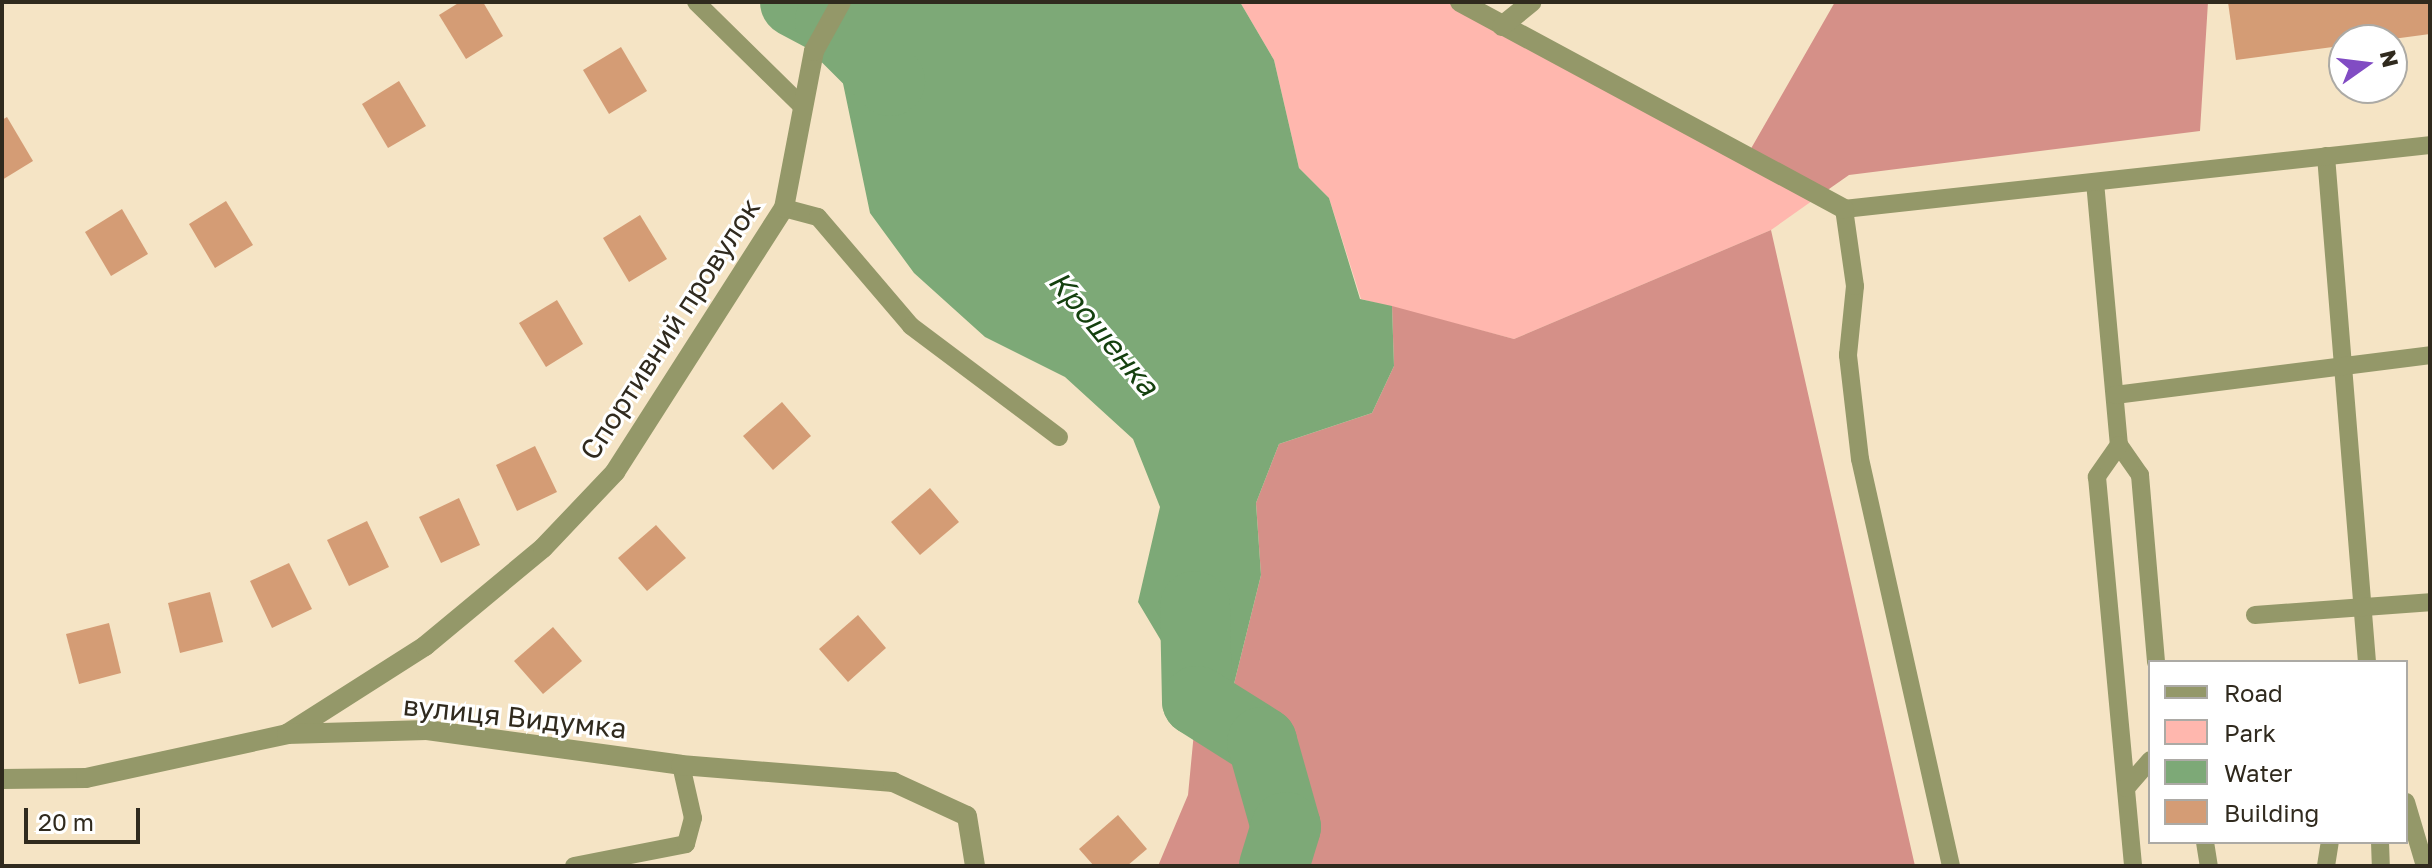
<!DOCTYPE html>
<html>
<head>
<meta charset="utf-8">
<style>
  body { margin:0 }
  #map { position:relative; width:2432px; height:868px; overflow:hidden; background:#f5e4c5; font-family:"Golos Text",sans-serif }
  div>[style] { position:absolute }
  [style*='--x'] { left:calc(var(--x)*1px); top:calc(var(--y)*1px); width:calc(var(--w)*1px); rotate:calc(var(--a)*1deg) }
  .green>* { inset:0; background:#ffb7ae }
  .forest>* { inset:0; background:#d59088 }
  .water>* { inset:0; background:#7da977 }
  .river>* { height:70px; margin:-35px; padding:0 35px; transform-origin:35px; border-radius:35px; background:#7da977 }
  .building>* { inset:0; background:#d49c75 }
  .lane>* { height:18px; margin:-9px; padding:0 9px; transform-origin:9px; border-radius:9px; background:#949869 }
  .street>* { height:20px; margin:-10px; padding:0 10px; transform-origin:10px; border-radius:10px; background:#949869 }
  span { translate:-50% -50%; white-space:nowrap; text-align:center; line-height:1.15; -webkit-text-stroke:6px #fff; paint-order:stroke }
  .street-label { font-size:28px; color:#302a1e }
  .water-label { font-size:30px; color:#14400e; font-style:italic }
  .frame { position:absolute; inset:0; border:4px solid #302a1e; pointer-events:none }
  .legend { position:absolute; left:2148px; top:660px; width:260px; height:184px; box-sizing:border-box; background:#fff; border:2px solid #acaaa5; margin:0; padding:10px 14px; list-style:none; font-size:24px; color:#302a1e }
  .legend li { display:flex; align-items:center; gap:16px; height:40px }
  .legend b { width:40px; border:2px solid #acaaa5 }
  .north { position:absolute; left:2328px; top:24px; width:80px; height:80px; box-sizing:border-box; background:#fff; border:2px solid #acaaa5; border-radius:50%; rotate:76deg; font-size:22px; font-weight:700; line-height:32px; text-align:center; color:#302a1e }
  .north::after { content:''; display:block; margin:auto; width:28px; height:36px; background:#814cc3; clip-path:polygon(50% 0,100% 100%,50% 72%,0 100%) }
  .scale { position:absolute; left:24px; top:808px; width:116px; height:36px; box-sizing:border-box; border:4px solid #302a1e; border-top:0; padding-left:10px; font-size:24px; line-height:28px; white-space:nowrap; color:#302a1e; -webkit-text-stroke:6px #fff; paint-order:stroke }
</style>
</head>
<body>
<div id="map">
  <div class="green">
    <div style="clip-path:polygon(1240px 2px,1460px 2px,1819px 196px,1771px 230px,1514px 339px,1361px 299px,1329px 198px,1299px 168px,1274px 60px)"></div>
  </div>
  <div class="forest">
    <div style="clip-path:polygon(1835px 2px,2208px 2px,2200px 131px,1849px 175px,1819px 196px,1745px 159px)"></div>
    <div style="clip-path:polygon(1771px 230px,1915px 866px,1158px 866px,1188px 795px,1197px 701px,1232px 692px,1261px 575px,1256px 503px,1279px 444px,1372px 413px,1394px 366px,1392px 306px,1514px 339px)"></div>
  </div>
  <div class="water">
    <div style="clip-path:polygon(841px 2px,1240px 2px,1274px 60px,1299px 168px,1329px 198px,1360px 299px,1392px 306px,1394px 366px,1372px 413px,1279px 444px,1256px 503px,1261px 575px,1232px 692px,1197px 701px,1138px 602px,1160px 507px,1133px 439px,1065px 377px,985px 337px,914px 273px,870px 213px,830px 21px)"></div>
  </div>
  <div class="river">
    <div style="--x:795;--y:2;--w:40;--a:28"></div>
    <div style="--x:830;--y:21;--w:85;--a:45"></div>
    <div style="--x:1195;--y:606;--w:95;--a:88.8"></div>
    <div style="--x:1197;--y:701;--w:77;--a:32.2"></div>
    <div style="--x:1262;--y:742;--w:88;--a:74.2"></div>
    <div style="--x:1286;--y:827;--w:41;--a:107.1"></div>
  </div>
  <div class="building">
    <div style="clip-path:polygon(460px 2px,483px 2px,503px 36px,466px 59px,439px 15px)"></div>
    <div style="clip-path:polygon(2228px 2px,2430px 2px,2430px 34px,2236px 60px)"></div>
    <div style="clip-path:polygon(621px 47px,647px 91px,609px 114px,583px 70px)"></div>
    <div style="clip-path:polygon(399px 81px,426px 126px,388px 148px,362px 104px)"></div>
    <div style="clip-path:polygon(7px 117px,33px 161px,2px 180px,2px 120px)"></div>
    <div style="clip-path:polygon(226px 201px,253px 245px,215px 268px,189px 224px)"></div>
    <div style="clip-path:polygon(122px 209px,148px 254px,111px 276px,85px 232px)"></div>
    <div style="clip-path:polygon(640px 215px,667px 259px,629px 282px,603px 238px)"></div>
    <div style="clip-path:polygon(557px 300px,583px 344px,546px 367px,519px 323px)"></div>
    <div style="clip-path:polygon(782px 402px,811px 436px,773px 470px,743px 436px)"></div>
    <div style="clip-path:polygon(535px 446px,557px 492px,517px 511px,496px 465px)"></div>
    <div style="clip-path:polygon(930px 488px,959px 522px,920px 555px,891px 522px)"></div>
    <div style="clip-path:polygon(459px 498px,480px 545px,441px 563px,419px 517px)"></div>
    <div style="clip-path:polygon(367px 521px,389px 567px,349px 586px,327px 540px)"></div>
    <div style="clip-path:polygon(656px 525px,686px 558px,647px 591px,618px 558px)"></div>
    <div style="clip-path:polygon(289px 563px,312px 609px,272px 628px,250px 581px)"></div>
    <div style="clip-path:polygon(210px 592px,223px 642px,180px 653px,168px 603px)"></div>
    <div style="clip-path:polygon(858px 615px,886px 648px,848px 682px,819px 649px)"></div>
    <div style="clip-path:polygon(109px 623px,121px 673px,79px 684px,66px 634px)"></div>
    <div style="clip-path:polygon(553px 627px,582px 661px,543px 694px,514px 661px)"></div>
    <div style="clip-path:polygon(1118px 815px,1147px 849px,1127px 866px,1094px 866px,1079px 849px)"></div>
  </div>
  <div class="lane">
    <div style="--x:696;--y:2;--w:150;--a:44.5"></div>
    <div style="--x:2326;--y:156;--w:508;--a:85.37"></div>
    <div style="--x:2095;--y:182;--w:264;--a:84.8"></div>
    <div style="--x:2119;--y:445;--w:37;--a:55"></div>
    <div style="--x:2140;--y:475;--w:188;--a:85.1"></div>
    <div style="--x:784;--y:208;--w:35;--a:15"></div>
    <div style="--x:818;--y:217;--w:143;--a:49.5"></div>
    <div style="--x:911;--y:326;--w:185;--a:36.9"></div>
    <div style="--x:2115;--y:395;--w:318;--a:-7.2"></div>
    <div style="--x:2119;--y:445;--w:39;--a:125"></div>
    <div style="--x:2097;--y:477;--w:391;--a:84.7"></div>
    <div style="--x:2255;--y:615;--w:175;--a:-4.2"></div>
    <div style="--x:2126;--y:788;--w:37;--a:-49"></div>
    <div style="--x:2406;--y:802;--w:67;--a:73.5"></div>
    <div style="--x:2205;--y:842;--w:24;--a:81"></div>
    <div style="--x:2380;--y:842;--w:24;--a:88"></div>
    <div style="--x:574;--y:866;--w:114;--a:-11.1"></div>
    <div style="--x:686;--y:844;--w:27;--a:-75"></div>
    <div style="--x:693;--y:818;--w:54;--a:-102.8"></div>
    <div style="--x:1951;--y:866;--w:417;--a:-102.6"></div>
    <div style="--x:1860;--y:459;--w:105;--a:-96.6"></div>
    <div style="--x:1848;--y:355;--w:69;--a:-84.2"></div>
    <div style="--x:1855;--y:286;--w:78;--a:-98.1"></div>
    <div style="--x:1844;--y:209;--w:589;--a:-6.23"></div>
    <div style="--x:2326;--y:866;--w:24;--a:-81"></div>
  </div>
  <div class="street">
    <div style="--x:1460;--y:2;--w:436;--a:28.3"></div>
    <div style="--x:1502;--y:26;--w:38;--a:-39"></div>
    <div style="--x:287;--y:734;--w:164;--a:-32.5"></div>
    <div style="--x:425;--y:646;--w:153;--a:-39.7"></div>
    <div style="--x:543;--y:548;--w:105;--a:-46.5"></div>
    <div style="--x:615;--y:472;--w:313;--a:-57.4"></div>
    <div style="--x:784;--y:208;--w:160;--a:-79.2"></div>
    <div style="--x:814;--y:51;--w:56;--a:-61.1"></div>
    <div style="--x:2;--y:779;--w:84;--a:-0.7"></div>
    <div style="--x:86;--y:778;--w:206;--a:-12.3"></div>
    <div style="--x:287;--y:734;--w:140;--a:-1.6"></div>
    <div style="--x:427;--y:730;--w:256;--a:7.8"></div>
    <div style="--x:681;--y:765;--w:213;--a:4.6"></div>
    <div style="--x:893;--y:782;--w:81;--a:24.7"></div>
    <div style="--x:967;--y:816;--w:51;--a:80.9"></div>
  </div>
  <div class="street-label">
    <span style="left:670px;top:329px;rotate:-57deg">Спортивний провулок</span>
    <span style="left:515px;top:717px;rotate:6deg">вулиця Видумка</span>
  </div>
  <div class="water-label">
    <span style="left:1104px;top:333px;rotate:50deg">Крошенка</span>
  </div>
  <div class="frame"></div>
  <ul class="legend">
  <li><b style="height:10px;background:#949869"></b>Road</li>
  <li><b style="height:22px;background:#ffb7ae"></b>Park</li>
  <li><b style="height:22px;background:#7da977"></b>Water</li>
  <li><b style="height:22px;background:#d49c75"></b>Building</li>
  </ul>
  <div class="north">N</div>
  <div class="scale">20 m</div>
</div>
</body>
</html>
